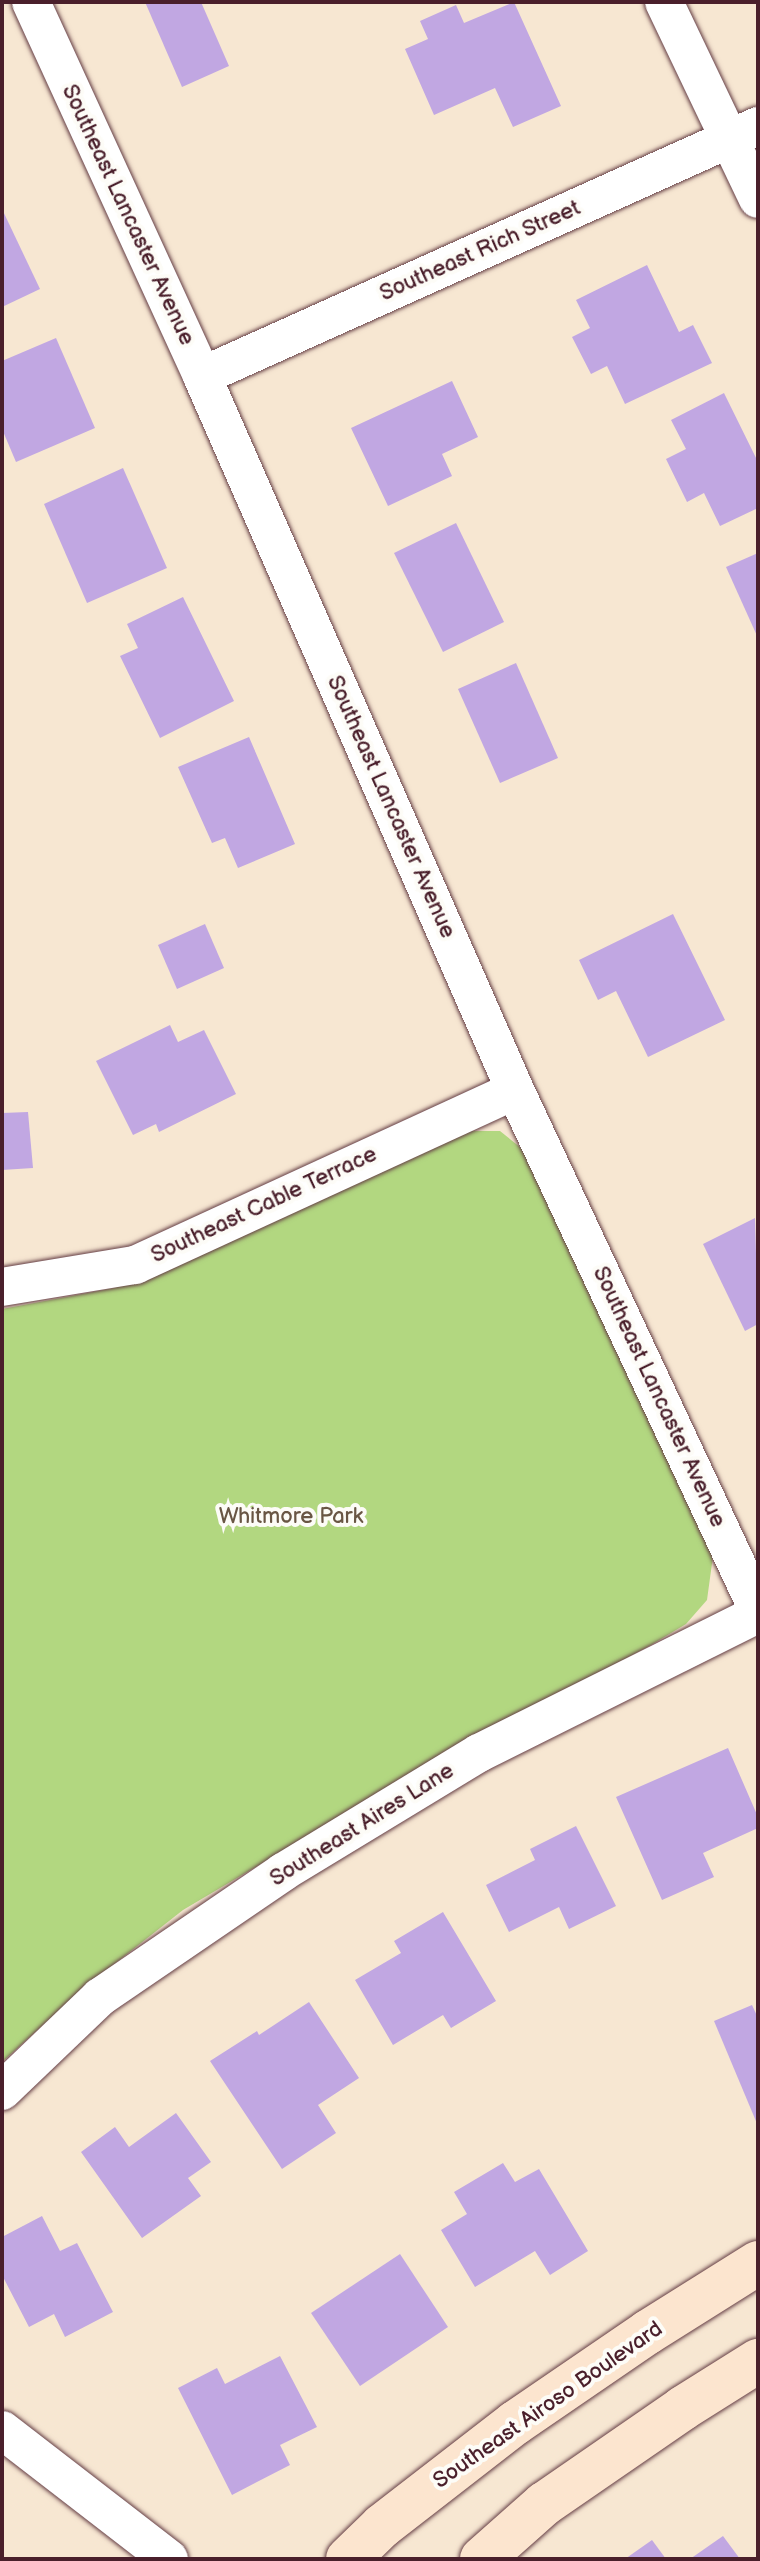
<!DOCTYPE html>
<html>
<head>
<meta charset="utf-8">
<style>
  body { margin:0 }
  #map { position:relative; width:760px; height:2561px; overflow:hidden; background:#f7e7d2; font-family:"Balsamiq Sans",sans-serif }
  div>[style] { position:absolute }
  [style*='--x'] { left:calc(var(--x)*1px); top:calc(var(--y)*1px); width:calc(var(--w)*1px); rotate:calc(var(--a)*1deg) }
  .green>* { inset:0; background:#b2d780 }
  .building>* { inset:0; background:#c1a7e2 }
  .roads { filter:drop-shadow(0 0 2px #643d44) drop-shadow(0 0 2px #643d44) }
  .minor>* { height:38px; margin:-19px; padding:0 19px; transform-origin:19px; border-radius:19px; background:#fff }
  .secondary>* { height:44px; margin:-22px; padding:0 22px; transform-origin:22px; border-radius:22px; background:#fce5cf }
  span { translate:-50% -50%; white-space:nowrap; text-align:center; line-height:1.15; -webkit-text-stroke:8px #fdfcf7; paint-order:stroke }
  .street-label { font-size:22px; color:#4a1f2b }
  .park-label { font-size:22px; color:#695644 }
  .frame { position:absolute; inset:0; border:4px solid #4a1f2b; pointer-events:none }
</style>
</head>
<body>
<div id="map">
  <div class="green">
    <div style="clip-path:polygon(471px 1131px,500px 1131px,531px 1156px,713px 1556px,707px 1600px,686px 1624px,651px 1645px,438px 1759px,183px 1910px,85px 1987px,2px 2062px,2px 1309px,114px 1288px,442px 1139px)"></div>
  </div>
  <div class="building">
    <div style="clip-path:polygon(145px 2px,201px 2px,229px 66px,182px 87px)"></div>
    <div style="clip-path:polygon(514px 2px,561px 106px,513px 127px,495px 88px,434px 115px,405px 49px,428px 39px,420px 21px,456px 5px,464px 23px)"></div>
    <div style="clip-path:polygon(2px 209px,40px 289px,2px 307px)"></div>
    <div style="clip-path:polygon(647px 265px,679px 332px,693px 325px,712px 363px,625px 404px,607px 366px,591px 374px,572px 337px,590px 328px,576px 300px)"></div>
    <div style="clip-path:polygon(56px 338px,95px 428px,16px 462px,2px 429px,2px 361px)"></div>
    <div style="clip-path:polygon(452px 381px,478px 437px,442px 454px,452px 476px,388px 506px,351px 428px)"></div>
    <div style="clip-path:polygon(724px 393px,758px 462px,758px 508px,720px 526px,704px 493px,687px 502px,666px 459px,686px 449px,671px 420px)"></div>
    <div style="clip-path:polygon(123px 468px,167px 568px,87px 603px,44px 504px)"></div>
    <div style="clip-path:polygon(456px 523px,504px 622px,443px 652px,394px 553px)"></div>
    <div style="clip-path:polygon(758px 553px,758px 638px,726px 567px)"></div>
    <div style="clip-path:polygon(183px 597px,234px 701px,160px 738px,120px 656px,138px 648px,127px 624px)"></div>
    <div style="clip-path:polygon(516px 663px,558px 758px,500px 783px,458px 689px)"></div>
    <div style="clip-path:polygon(249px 737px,295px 844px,238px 868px,225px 838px,212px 843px,178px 767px)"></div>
    <div style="clip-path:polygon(673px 914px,725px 1020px,648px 1057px,616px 991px,598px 1000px,579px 960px)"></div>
    <div style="clip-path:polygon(205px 924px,224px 968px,177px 989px,158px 945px)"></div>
    <div style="clip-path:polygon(170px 1025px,178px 1042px,204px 1030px,236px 1094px,159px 1132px,156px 1124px,133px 1135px,96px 1061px)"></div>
    <div style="clip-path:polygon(28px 1112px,33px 1168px,2px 1170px,2px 1113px)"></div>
    <div style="clip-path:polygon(755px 1218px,758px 1324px,745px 1331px,703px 1244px)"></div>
    <div style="clip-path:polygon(728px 1748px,758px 1817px,758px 1828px,703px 1853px,714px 1877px,662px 1900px,616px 1797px)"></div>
    <div style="clip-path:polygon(576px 1826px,616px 1906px,569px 1929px,559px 1907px,509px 1932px,486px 1885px,535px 1860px,530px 1849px)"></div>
    <div style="clip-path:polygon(443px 1912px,496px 2001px,451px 2028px,443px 2015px,393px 2045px,355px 1980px,401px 1953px,394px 1941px)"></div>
    <div style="clip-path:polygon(309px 2002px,359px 2078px,318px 2105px,336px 2133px,282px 2169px,210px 2061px,257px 2031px,259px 2035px)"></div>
    <div style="clip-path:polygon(752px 2005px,758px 2018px,758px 2126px,714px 2021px)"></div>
    <div style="clip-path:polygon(176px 2113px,211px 2162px,188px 2178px,201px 2196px,142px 2238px,81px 2152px,115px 2127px,129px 2147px)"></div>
    <div style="clip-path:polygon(503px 2163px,515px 2182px,539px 2169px,588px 2251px,550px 2275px,535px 2251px,475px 2287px,441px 2230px,467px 2214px,454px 2192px)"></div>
    <div style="clip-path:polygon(42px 2216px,60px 2251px,77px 2243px,113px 2312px,65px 2337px,54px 2314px,29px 2327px,2px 2275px,2px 2237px)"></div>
    <div style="clip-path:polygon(400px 2254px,448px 2327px,360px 2386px,311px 2313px)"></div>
    <div style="clip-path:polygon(280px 2356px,317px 2427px,280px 2445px,290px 2465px,232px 2495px,178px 2388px,217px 2368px,225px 2384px)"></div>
    <div style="clip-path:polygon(723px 2536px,740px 2559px,690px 2559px)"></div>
    <div style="clip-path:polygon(652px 2540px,666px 2559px,625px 2559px)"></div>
  </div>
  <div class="roads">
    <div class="minor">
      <div style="--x:31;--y:2;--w:411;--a:65.4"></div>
      <div style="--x:202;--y:376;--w:780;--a:66.33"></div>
      <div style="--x:515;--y:1090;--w:574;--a:64.95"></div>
      <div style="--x:664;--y:2;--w:218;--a:64.5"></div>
      <div style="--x:202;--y:376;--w:610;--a:-24.21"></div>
      <div style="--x:2;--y:1287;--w:135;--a:-9.4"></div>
      <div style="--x:135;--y:1265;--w:418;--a:-24.7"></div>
      <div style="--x:2;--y:2091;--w:136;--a:-43.8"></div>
      <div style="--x:100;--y:1997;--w:222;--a:-34.3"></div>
      <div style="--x:283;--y:1872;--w:229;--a:-31.3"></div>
      <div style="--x:479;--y:1753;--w:312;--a:-26.5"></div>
      <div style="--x:2;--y:2430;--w:211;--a:37.7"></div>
    </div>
    <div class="secondary">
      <div style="--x:348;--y:2559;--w:47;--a:-44.1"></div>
      <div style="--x:382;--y:2526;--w:168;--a:-37.8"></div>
      <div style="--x:515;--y:2423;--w:161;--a:-34.4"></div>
      <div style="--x:648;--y:2332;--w:130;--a:-32.1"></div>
      <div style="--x:482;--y:2559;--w:83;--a:-41.6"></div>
      <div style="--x:544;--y:2504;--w:169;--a:-34.6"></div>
      <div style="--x:683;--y:2408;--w:89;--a:-32.1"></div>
    </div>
  </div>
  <div class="street-label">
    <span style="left:128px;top:215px;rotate:65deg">Southeast Lancaster Avenue</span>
    <span style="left:480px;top:251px;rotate:-24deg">Southeast Rich Street</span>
    <span style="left:391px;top:807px;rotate:66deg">Southeast Lancaster Avenue</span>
    <span style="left:264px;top:1205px;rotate:-25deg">Southeast Cable Terrace</span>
    <span style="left:659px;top:1397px;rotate:65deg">Southeast Lancaster Avenue</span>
    <span style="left:362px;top:1825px;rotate:-32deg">Southeast Aires Lane</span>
    <span style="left:548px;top:2405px;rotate:-35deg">Southeast Airoso Boulevard</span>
  </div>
  <div class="park-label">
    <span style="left:291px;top:1517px">Whitmore Park</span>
  </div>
  <div class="frame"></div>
</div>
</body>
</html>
